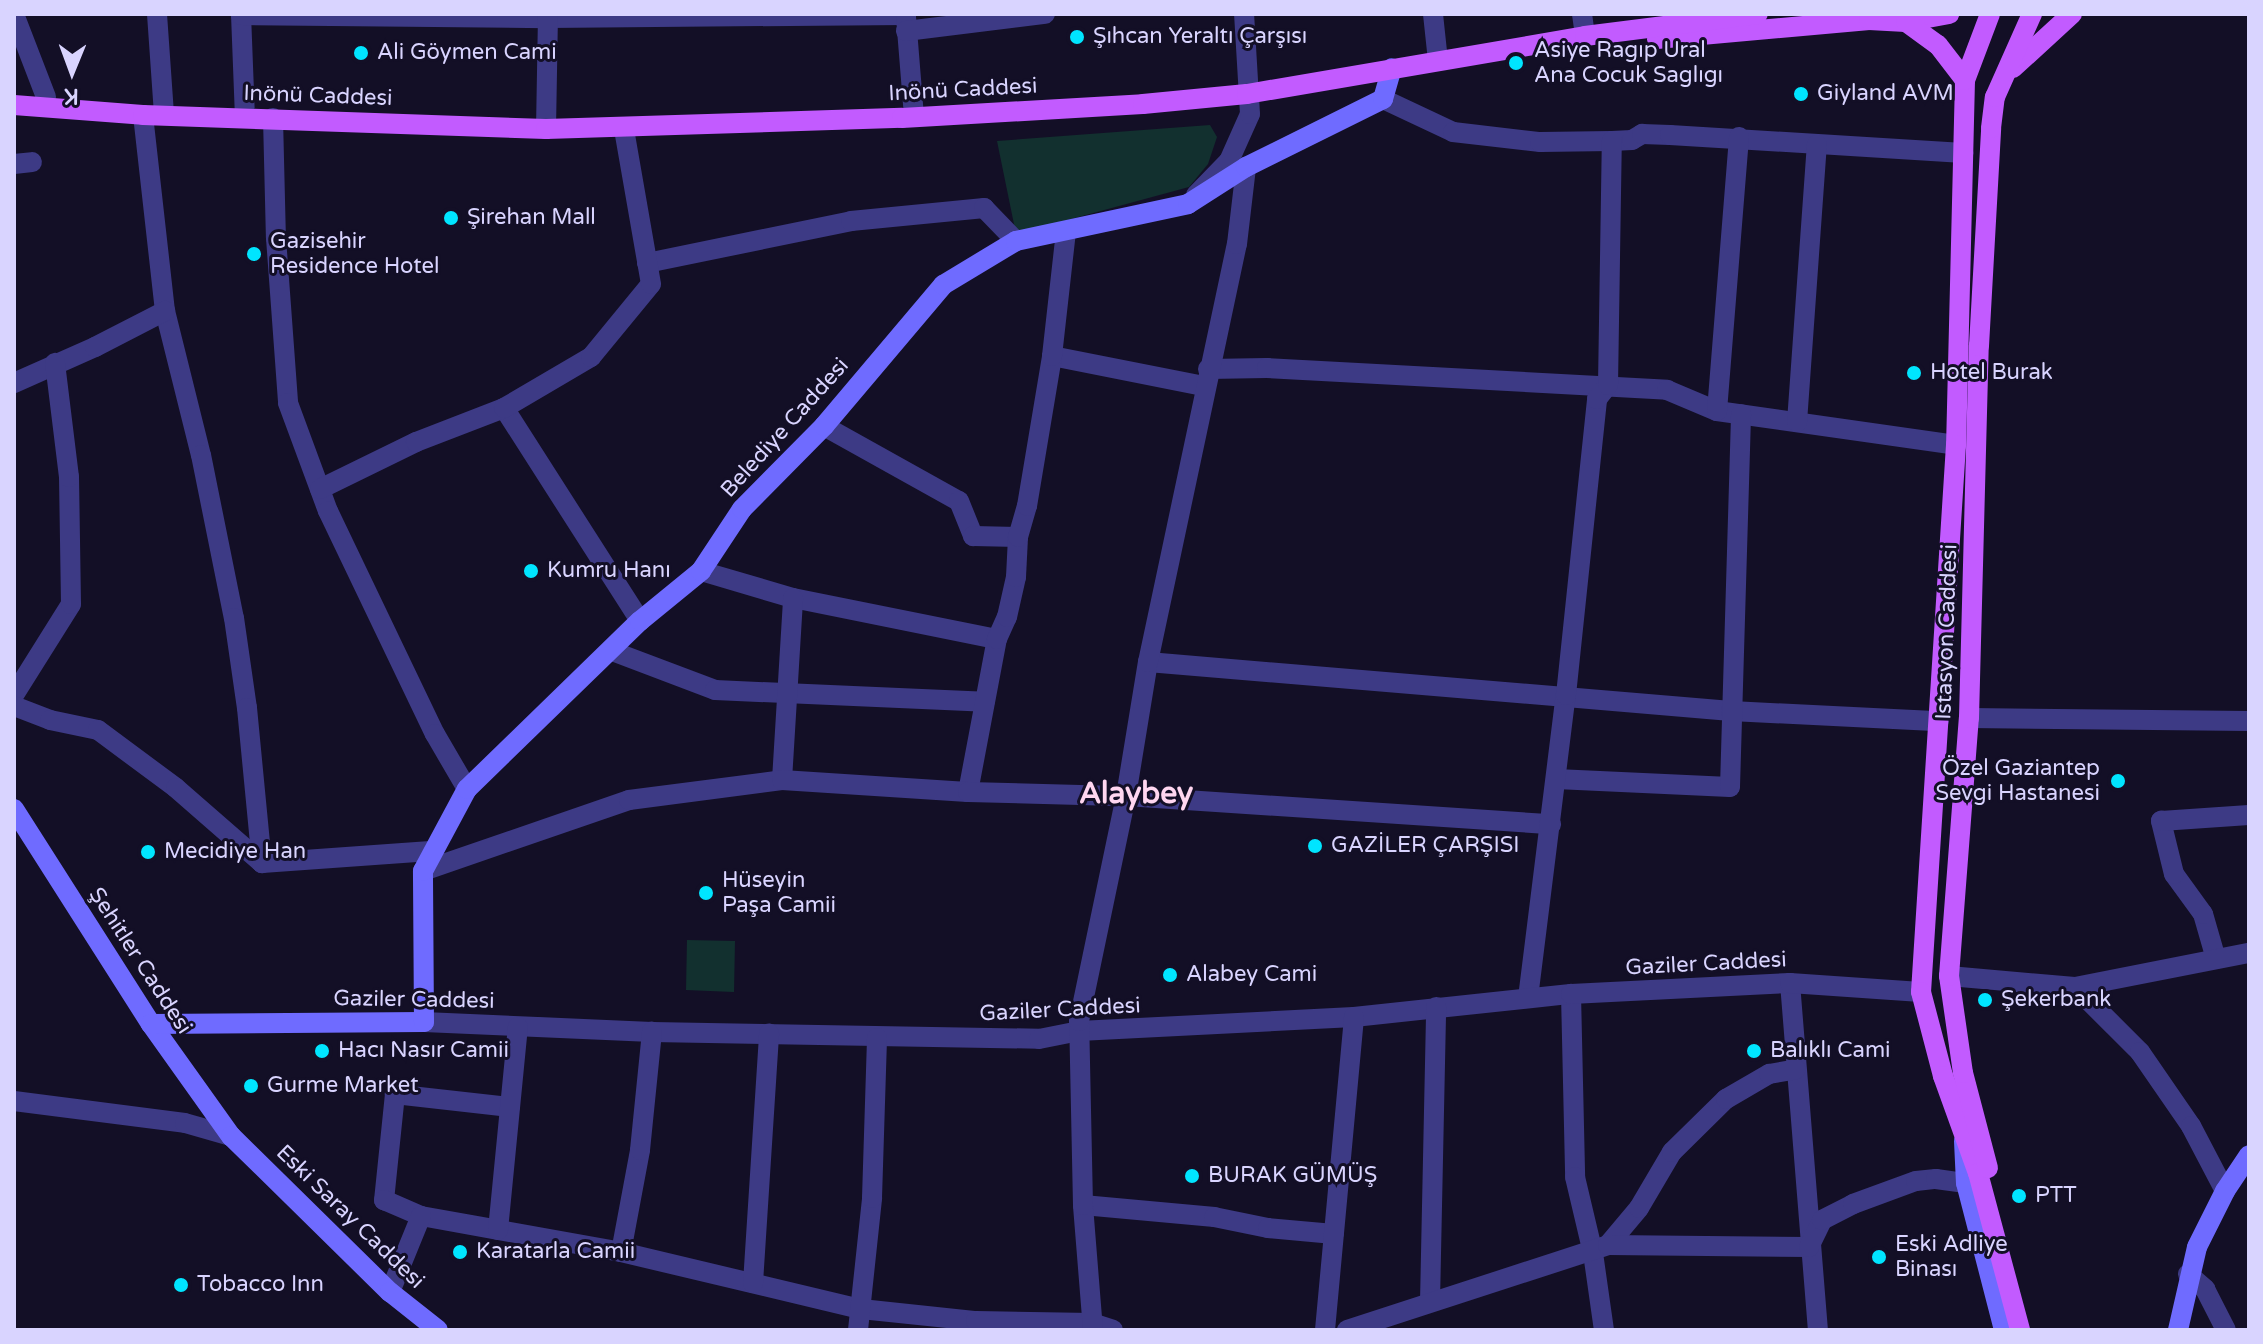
<!DOCTYPE html>
<html>
<head>
<meta charset="utf-8">
<style>
  body { margin:0 }
  #map { position:relative; width:2263px; height:1344px; overflow:hidden; background:#130f26; font-family:"Varela Round",sans-serif }
  div>[style] { position:absolute }
  [style*='--x'] { left:calc(var(--x)*1px); top:calc(var(--y)*1px); width:calc(var(--w)*1px); rotate:calc(var(--a)*1deg) }
  .green>* { inset:0; background:#12302f }
  .street>* { height:20px; margin:-10px; padding:0 10px; transform-origin:10px; border-radius:10px; background:#3d3a85 }
  .secondary>* { height:20px; margin:-10px; padding:0 10px; transform-origin:10px; border-radius:10px; background:#6f6bff }
  .primary>* { height:20px; margin:-10px; padding:0 10px; transform-origin:10px; border-radius:10px; background:#c25bff }
  .dots>* { width:22px; height:22px; translate:-50% -50%; box-sizing:border-box; border:4px solid #130f26; border-radius:50% }
  span { translate:-50% -50%; white-space:nowrap; text-align:center; line-height:1.15; -webkit-text-stroke:6px #130f26; paint-order:stroke }
  .poi-label { font-size:22px; color:#d9d4ff }
  .left { translate:0 -50%; text-align:left }
  .right { translate:-100% -50%; text-align:right }
  .street-label { font-size:22px; color:#d9d4ff }
  .district-label { font-size:30px; color:#ffd6f0; font-weight:700 }
  .frame { position:absolute; inset:0; border:16px solid #d9d4ff; pointer-events:none }
  .north { position:absolute; left:32px; top:32px; width:80px; height:80px; -webkit-text-stroke:6px #130f26; paint-order:stroke; rotate:181deg; font-size:22px; font-weight:700; line-height:32px; text-align:center; color:#d9d4ff }
  .north::after { content:''; display:block; margin:auto; width:28px; height:36px; background:#d9d4ff; clip-path:polygon(50% 0,100% 100%,50% 72%,0 100%) }
</style>
</head>
<body>
<div id="map">
  <div class="green">
    <div style="clip-path:polygon(1210px 125px,1217px 137px,1208px 164px,1189px 187px,1016px 234px,997px 141px)"></div>
    <div style="clip-path:polygon(687px 940px,735px 941px,734px 992px,686px 990px)"></div>
  </div>
  <div class="street">
    <div style="--x:14;--y:14;--w:89;--a:68.9"></div>
    <div style="--x:157;--y:14;--w:101;--a:86"></div>
    <div style="--x:241;--y:14;--w:103;--a:87.8"></div>
    <div style="--x:1433;--y:14;--w:47;--a:83.9"></div>
    <div style="--x:1582;--y:14;--w:22;--a:82"></div>
    <div style="--x:241;--y:15;--w:307;--a:0.6"></div>
    <div style="--x:548;--y:18;--w:358;--a:-0.5"></div>
    <div style="--x:906;--y:17;--w:100;--a:85.4"></div>
    <div style="--x:906;--y:31;--w:140;--a:-7"></div>
    <div style="--x:1383;--y:99;--w:77;--a:25.2"></div>
    <div style="--x:1453;--y:132;--w:88;--a:6.6"></div>
    <div style="--x:1540;--y:142;--w:72;--a:-0.8"></div>
    <div style="--x:1612;--y:141;--w:20;--a:-3"></div>
    <div style="--x:1632;--y:140;--w:12;--a:-31"></div>
    <div style="--x:1642;--y:134;--w:28;--a:2"></div>
    <div style="--x:1670;--y:135;--w:294;--a:3.5"></div>
    <div style="--x:143;--y:115;--w:197;--a:83.6"></div>
    <div style="--x:165;--y:311;--w:148;--a:76"></div>
    <div style="--x:201;--y:455;--w:166;--a:78.6"></div>
    <div style="--x:234;--y:618;--w:91;--a:81.8"></div>
    <div style="--x:247;--y:708;--w:156;--a:84.5"></div>
    <div style="--x:273;--y:118;--w:120;--a:88.6"></div>
    <div style="--x:276;--y:238;--w:165;--a:85.8"></div>
    <div style="--x:288;--y:403;--w:115;--a:69.7"></div>
    <div style="--x:328;--y:511;--w:247;--a:64.4"></div>
    <div style="--x:435;--y:734;--w:64;--a:59.8"></div>
    <div style="--x:546;--y:129;--w:115;--a:-89"></div>
    <div style="--x:14;--y:164;--w:18;--a:-6"></div>
    <div style="--x:1196;--y:195;--w:47;--a:-45.9"></div>
    <div style="--x:1229;--y:161;--w:51;--a:-65.9"></div>
    <div style="--x:1250;--y:114;--w:100;--a:-93.4"></div>
    <div style="--x:647;--y:263;--w:208;--a:-11.6"></div>
    <div style="--x:851;--y:221;--w:134;--a:-5.6"></div>
    <div style="--x:984;--y:208;--w:46;--a:45.9"></div>
    <div style="--x:1052;--y:356;--w:155;--a:11.2"></div>
    <div style="--x:1208;--y:369;--w:59;--a:-1"></div>
    <div style="--x:1267;--y:368;--w:401;--a:3.1"></div>
    <div style="--x:1667;--y:390;--w:54;--a:22.8"></div>
    <div style="--x:1717;--y:411;--w:241;--a:8.1"></div>
    <div style="--x:14;--y:383;--w:89;--a:-24"></div>
    <div style="--x:95;--y:347;--w:79;--a:-27.2"></div>
    <div style="--x:504;--y:408;--w:253;--a:57.4"></div>
    <div style="--x:1717;--y:411;--w:275;--a:-85.4"></div>
    <div style="--x:1797;--y:422;--w:278;--a:-85.9"></div>
    <div style="--x:824;--y:426;--w:154;--a:29.1"></div>
    <div style="--x:959;--y:501;--w:38;--a:68"></div>
    <div style="--x:973;--y:536;--w:45;--a:1.3"></div>
    <div style="--x:320;--y:489;--w:107;--a:-26.1"></div>
    <div style="--x:416;--y:442;--w:94;--a:-21.1"></div>
    <div style="--x:504;--y:408;--w:101;--a:-30.4"></div>
    <div style="--x:591;--y:357;--w:94;--a:-50.6"></div>
    <div style="--x:651;--y:284;--w:157;--a:-99.9"></div>
    <div style="--x:701;--y:571;--w:96;--a:16.4"></div>
    <div style="--x:793;--y:598;--w:208;--a:11.4"></div>
    <div style="--x:612;--y:651;--w:110;--a:20.7"></div>
    <div style="--x:715;--y:690;--w:270;--a:2.5"></div>
    <div style="--x:1148;--y:662;--w:585;--a:4.8"></div>
    <div style="--x:1731;--y:711;--w:208;--a:2.8"></div>
    <div style="--x:14;--y:695;--w:107;--a:-57.9"></div>
    <div style="--x:71;--y:604;--w:127;--a:-90.9"></div>
    <div style="--x:69;--y:477;--w:115;--a:-97"></div>
    <div style="--x:14;--y:706;--w:39;--a:21"></div>
    <div style="--x:50;--y:720;--w:49;--a:11.8"></div>
    <div style="--x:98;--y:730;--w:97;--a:36.6"></div>
    <div style="--x:176;--y:788;--w:114;--a:41.1"></div>
    <div style="--x:262;--y:863;--w:169;--a:-4.1"></div>
    <div style="--x:1969;--y:718;--w:280;--a:0.6"></div>
    <div style="--x:1556;--y:779;--w:174;--a:2.6"></div>
    <div style="--x:1730;--y:787;--w:373;--a:-88.3"></div>
    <div style="--x:782;--y:780;--w:182;--a:-86.5"></div>
    <div style="--x:968;--y:792;--w:156;--a:-79.3"></div>
    <div style="--x:997;--y:639;--w:24;--a:-66"></div>
    <div style="--x:1007;--y:617;--w:41;--a:-77.3"></div>
    <div style="--x:1016;--y:577;--w:40;--a:-87.1"></div>
    <div style="--x:1018;--y:537;--w:32;--a:-74"></div>
    <div style="--x:1027;--y:506;--w:152;--a:-80.5"></div>
    <div style="--x:1052;--y:356;--w:125;--a:-83.6"></div>
    <div style="--x:423;--y:871;--w:218;--a:-19"></div>
    <div style="--x:629;--y:800;--w:154;--a:-7.4"></div>
    <div style="--x:782;--y:780;--w:186;--a:3.7"></div>
    <div style="--x:968;--y:792;--w:158;--a:1.5"></div>
    <div style="--x:1126;--y:796;--w:426;--a:3.8"></div>
    <div style="--x:2216;--y:959;--w:47;--a:-106.1"></div>
    <div style="--x:2203;--y:914;--w:49;--a:-125.9"></div>
    <div style="--x:2174;--y:874;--w:55;--a:-103.8"></div>
    <div style="--x:2161;--y:821;--w:88;--a:-3.9"></div>
    <div style="--x:1949;--y:976;--w:126;--a:5"></div>
    <div style="--x:2075;--y:987;--w:177;--a:-11.1"></div>
    <div style="--x:1790;--y:983;--w:348;--a:85.4"></div>
    <div style="--x:2075;--y:987;--w:92;--a:45"></div>
    <div style="--x:2140;--y:1052;--w:90;--a:55.4"></div>
    <div style="--x:2191;--y:1126;--w:73;--a:62.4"></div>
    <div style="--x:1571;--y:994;--w:183;--a:88.7"></div>
    <div style="--x:1575;--y:1177;--w:78;--a:76.7"></div>
    <div style="--x:1593;--y:1253;--w:78;--a:81.9"></div>
    <div style="--x:1528;--y:998;--w:305;--a:-82.9"></div>
    <div style="--x:1566;--y:695;--w:298;--a:-84"></div>
    <div style="--x:1597;--y:399;--w:18;--a:-52"></div>
    <div style="--x:1608;--y:385;--w:244;--a:-89.1"></div>
    <div style="--x:424;--y:1022;--w:228;--a:2.5"></div>
    <div style="--x:652;--y:1032;--w:387;--a:1"></div>
    <div style="--x:1039;--y:1039;--w:41;--a:-11.3"></div>
    <div style="--x:1079;--y:1031;--w:275;--a:-2.9"></div>
    <div style="--x:1354;--y:1017;--w:218;--a:-6.1"></div>
    <div style="--x:1571;--y:994;--w:219;--a:-2.9"></div>
    <div style="--x:1790;--y:983;--w:131;--a:3.9"></div>
    <div style="--x:14;--y:1101;--w:172;--a:7.3"></div>
    <div style="--x:185;--y:1123;--w:48;--a:15.8"></div>
    <div style="--x:510;--y:1107;--w:116;--a:-173.6"></div>
    <div style="--x:395;--y:1094;--w:107;--a:95.9"></div>
    <div style="--x:384;--y:1200;--w:40;--a:23.4"></div>
    <div style="--x:421;--y:1216;--w:203;--a:10.2"></div>
    <div style="--x:621;--y:1252;--w:247;--a:13.4"></div>
    <div style="--x:861;--y:1309;--w:116;--a:6"></div>
    <div style="--x:976;--y:1321;--w:116;--a:1"></div>
    <div style="--x:1092;--y:1323;--w:22;--a:18"></div>
    <div style="--x:1083;--y:1205;--w:132;--a:5.2"></div>
    <div style="--x:1214;--y:1217;--w:55;--a:11.5"></div>
    <div style="--x:1268;--y:1228;--w:66;--a:5.2"></div>
    <div style="--x:498;--y:1230;--w:204;--a:-84.4"></div>
    <div style="--x:1608;--y:1245;--w:48;--a:-50"></div>
    <div style="--x:1639;--y:1208;--w:65;--a:-59.5"></div>
    <div style="--x:1672;--y:1152;--w:76;--a:-44.5"></div>
    <div style="--x:1726;--y:1099;--w:50;--a:-30.2"></div>
    <div style="--x:1769;--y:1074;--w:27;--a:-10"></div>
    <div style="--x:621;--y:1252;--w:104;--a:-79.4"></div>
    <div style="--x:640;--y:1150;--w:119;--a:-84.2"></div>
    <div style="--x:2188;--y:1274;--w:23;--a:41"></div>
    <div style="--x:2205;--y:1289;--w:46;--a:62.9"></div>
    <div style="--x:753;--y:1283;--w:250;--a:-86.3"></div>
    <div style="--x:390;--y:1292;--w:82;--a:-67.8"></div>
    <div style="--x:1430;--y:1302;--w:295;--a:-88.8"></div>
    <div style="--x:858;--y:1330;--w:133;--a:-83.9"></div>
    <div style="--x:872;--y:1198;--w:160;--a:-88.2"></div>
    <div style="--x:1093;--y:1330;--w:125;--a:-94.6"></div>
    <div style="--x:1083;--y:1205;--w:184;--a:-91.2"></div>
    <div style="--x:1079;--y:1021;--w:230;--a:-78.2"></div>
    <div style="--x:1126;--y:796;--w:136;--a:-80.7"></div>
    <div style="--x:1148;--y:662;--w:427;--a:-78"></div>
    <div style="--x:1237;--y:244;--w:78;--a:-83.3"></div>
    <div style="--x:1325;--y:1330;--w:314;--a:-84.7"></div>
    <div style="--x:1347;--y:1330;--w:274;--a:-18"></div>
    <div style="--x:1608;--y:1245;--w:201;--a:0.6"></div>
    <div style="--x:1809;--y:1247;--w:30;--a:-64"></div>
    <div style="--x:1822;--y:1220;--w:35;--a:-27"></div>
    <div style="--x:1853;--y:1204;--w:67;--a:-20.1"></div>
    <div style="--x:1916;--y:1181;--w:20;--a:-6"></div>
    <div style="--x:1936;--y:1179;--w:30;--a:8"></div>
  </div>
  <div class="secondary">
    <div style="--x:14;--y:809;--w:255;--a:57.5"></div>
    <div style="--x:151;--y:1024;--w:138;--a:54.5"></div>
    <div style="--x:231;--y:1136;--w:223;--a:44.5"></div>
    <div style="--x:390;--y:1292;--w:61;--a:38.4"></div>
    <div style="--x:151;--y:1024;--w:273;--a:-0.4"></div>
    <div style="--x:424;--y:1022;--w:151;--a:-90.4"></div>
    <div style="--x:423;--y:871;--w:93;--a:-61.8"></div>
    <div style="--x:467;--y:789;--w:241;--a:-44.2"></div>
    <div style="--x:640;--y:621;--w:79;--a:-39.3"></div>
    <div style="--x:701;--y:571;--w:74;--a:-56.5"></div>
    <div style="--x:742;--y:509;--w:117;--a:-45.3"></div>
    <div style="--x:824;--y:426;--w:185;--a:-49.8"></div>
    <div style="--x:943;--y:285;--w:85;--a:-31.1"></div>
    <div style="--x:1016;--y:241;--w:176;--a:-12.1"></div>
    <div style="--x:1188;--y:204;--w:69;--a:-32.5"></div>
    <div style="--x:1246;--y:167;--w:153;--a:-26.4"></div>
    <div style="--x:1383;--y:99;--w:32;--a:-74"></div>
    <div style="--x:1964;--y:1141;--w:42;--a:87.3"></div>
    <div style="--x:1966;--y:1183;--w:152;--a:75.5"></div>
    <div style="--x:2178;--y:1330;--w:85;--a:-77.1"></div>
    <div style="--x:2197;--y:1247;--w:63;--a:-63.4"></div>
    <div style="--x:2225;--y:1191;--w:43;--a:-56.3"></div>
  </div>
  <div class="primary">
    <div style="--x:1990;--y:14;--w:71;--a:110.7"></div>
    <div style="--x:1965;--y:80;--w:365;--a:91.4"></div>
    <div style="--x:1956;--y:445;--w:548;--a:93.66"></div>
    <div style="--x:1921;--y:992;--w:87;--a:75.3"></div>
    <div style="--x:1943;--y:1076;--w:103;--a:70.2"></div>
    <div style="--x:1978;--y:1173;--w:163;--a:75"></div>
    <div style="--x:1906;--y:22;--w:44;--a:-10.5"></div>
    <div style="--x:1657;--y:39;--w:213;--a:-5.1"></div>
    <div style="--x:1869;--y:20;--w:37;--a:3"></div>
    <div style="--x:1906;--y:22;--w:39;--a:36"></div>
    <div style="--x:1938;--y:45;--w:44;--a:52.4"></div>
    <div style="--x:2013;--y:68;--w:80;--a:-42.5"></div>
    <div style="--x:14;--y:105;--w:129;--a:4.4"></div>
    <div style="--x:143;--y:115;--w:403;--a:2"></div>
    <div style="--x:546;--y:129;--w:356;--a:-1.8"></div>
    <div style="--x:902;--y:118;--w:241;--a:-3.3"></div>
    <div style="--x:1143;--y:104;--w:104;--a:-5.5"></div>
    <div style="--x:1247;--y:94;--w:343;--a:-9.7"></div>
    <div style="--x:1585;--y:36;--w:174;--a:-7.2"></div>
    <div style="--x:1988;--y:1168;--w:98;--a:-104.7"></div>
    <div style="--x:1963;--y:1073;--w:98;--a:-98.2"></div>
    <div style="--x:1949;--y:976;--w:259;--a:-85.6"></div>
    <div style="--x:1969;--y:718;--w:372;--a:-88.5"></div>
    <div style="--x:1979;--y:346;--w:218;--a:-86.8"></div>
    <div style="--x:1991;--y:128;--w:31;--a:-83"></div>
    <div style="--x:1995;--y:97;--w:91;--a:-66"></div>
  </div>
  <div class="dots">
    <div style="left:1077px;top:37px;background:#00e5ff"></div>
    <div style="left:361px;top:53px;background:#00e5ff"></div>
    <div style="left:1516px;top:63px;background:#00e5ff"></div>
    <div style="left:1801px;top:94px;background:#00e5ff"></div>
    <div style="left:451px;top:218px;background:#00e5ff"></div>
    <div style="left:254px;top:254px;background:#00e5ff"></div>
    <div style="left:1914px;top:373px;background:#00e5ff"></div>
    <div style="left:531px;top:571px;background:#00e5ff"></div>
    <div style="left:2118px;top:781px;background:#00e5ff"></div>
    <div style="left:1315px;top:846px;background:#00e5ff"></div>
    <div style="left:148px;top:852px;background:#00e5ff"></div>
    <div style="left:706px;top:893px;background:#00e5ff"></div>
    <div style="left:1170px;top:975px;background:#00e5ff"></div>
    <div style="left:1985px;top:1000px;background:#00e5ff"></div>
    <div style="left:322px;top:1051px;background:#00e5ff"></div>
    <div style="left:1754px;top:1051px;background:#00e5ff"></div>
    <div style="left:251px;top:1086px;background:#00e5ff"></div>
    <div style="left:1192px;top:1176px;background:#00e5ff"></div>
    <div style="left:2019px;top:1196px;background:#00e5ff"></div>
    <div style="left:460px;top:1252px;background:#00e5ff"></div>
    <div style="left:1879px;top:1257px;background:#00e5ff"></div>
    <div style="left:181px;top:1285px;background:#00e5ff"></div>
  </div>
  <div class="poi-label">
    <span class="left" style="left:1093px;top:37px">Şıhcan Yeraltı Çarşısı</span>
    <span class="left" style="left:1534px;top:63px">Asiye Ragıp Ural<br>Ana Cocuk Saglıgı</span>
    <span class="left" style="left:377px;top:53px">Ali Göymen Cami</span>
    <span class="left" style="left:1817px;top:94px">Giyland AVM</span>
    <span class="left" style="left:467px;top:218px">Şirehan Mall</span>
    <span class="left" style="left:270px;top:254px">Gazisehir<br>Residence Hotel</span>
    <span class="left" style="left:1930px;top:373px">Hotel Burak</span>
    <span class="left" style="left:547px;top:571px">Kumru Hanı</span>
    <span class="right" style="left:2100px;top:781px">Özel Gaziantep<br>Sevgi Hastanesi</span>
    <span class="left" style="left:1331px;top:846px">GAZİLER ÇARŞISI</span>
    <span class="left" style="left:164px;top:852px">Mecidiye Han</span>
    <span class="left" style="left:722px;top:893px">Hüseyin<br>Paşa Camii</span>
    <span class="left" style="left:1186px;top:975px">Alabey Cami</span>
    <span class="left" style="left:2001px;top:1000px">Şekerbank</span>
    <span class="left" style="left:338px;top:1051px">Hacı Nasır Camii</span>
    <span class="left" style="left:1770px;top:1051px">Balıklı Cami</span>
    <span class="left" style="left:267px;top:1086px">Gurme Market</span>
    <span class="left" style="left:1208px;top:1176px">BURAK GÜMÜŞ</span>
    <span class="left" style="left:2035px;top:1196px">PTT</span>
    <span class="left" style="left:1895px;top:1257px">Eski Adliye<br>Binası</span>
    <span class="left" style="left:476px;top:1252px">Karatarla Camii</span>
    <span class="left" style="left:197px;top:1285px">Tobacco Inn</span>
  </div>
  <div class="street-label">
    <span style="left:963px;top:90px;rotate:-3deg">Inönü Caddesi</span>
    <span style="left:318px;top:96px;rotate:2deg">Inönü Caddesi</span>
    <span style="left:785px;top:428px;rotate:-48deg">Belediye Caddesi</span>
    <span style="left:1947px;top:632px;rotate:-88deg">Istasyon Caddesi</span>
    <span style="left:140px;top:961px;rotate:57deg">Şehitler Caddesi</span>
    <span style="left:1706px;top:964px;rotate:-3deg">Gaziler Caddesi</span>
    <span style="left:414px;top:1000px;rotate:1deg">Gaziler Caddesi</span>
    <span style="left:1060px;top:1010px;rotate:-3deg">Gaziler Caddesi</span>
    <span style="left:350px;top:1217px;rotate:44deg">Eski Saray Caddesi</span>
  </div>
  <div class="district-label">
    <span style="left:1136px;top:794px">Alaybey</span>
  </div>
  <div class="frame"></div>
  <div class="north">K</div>
</div>
</body>
</html>
